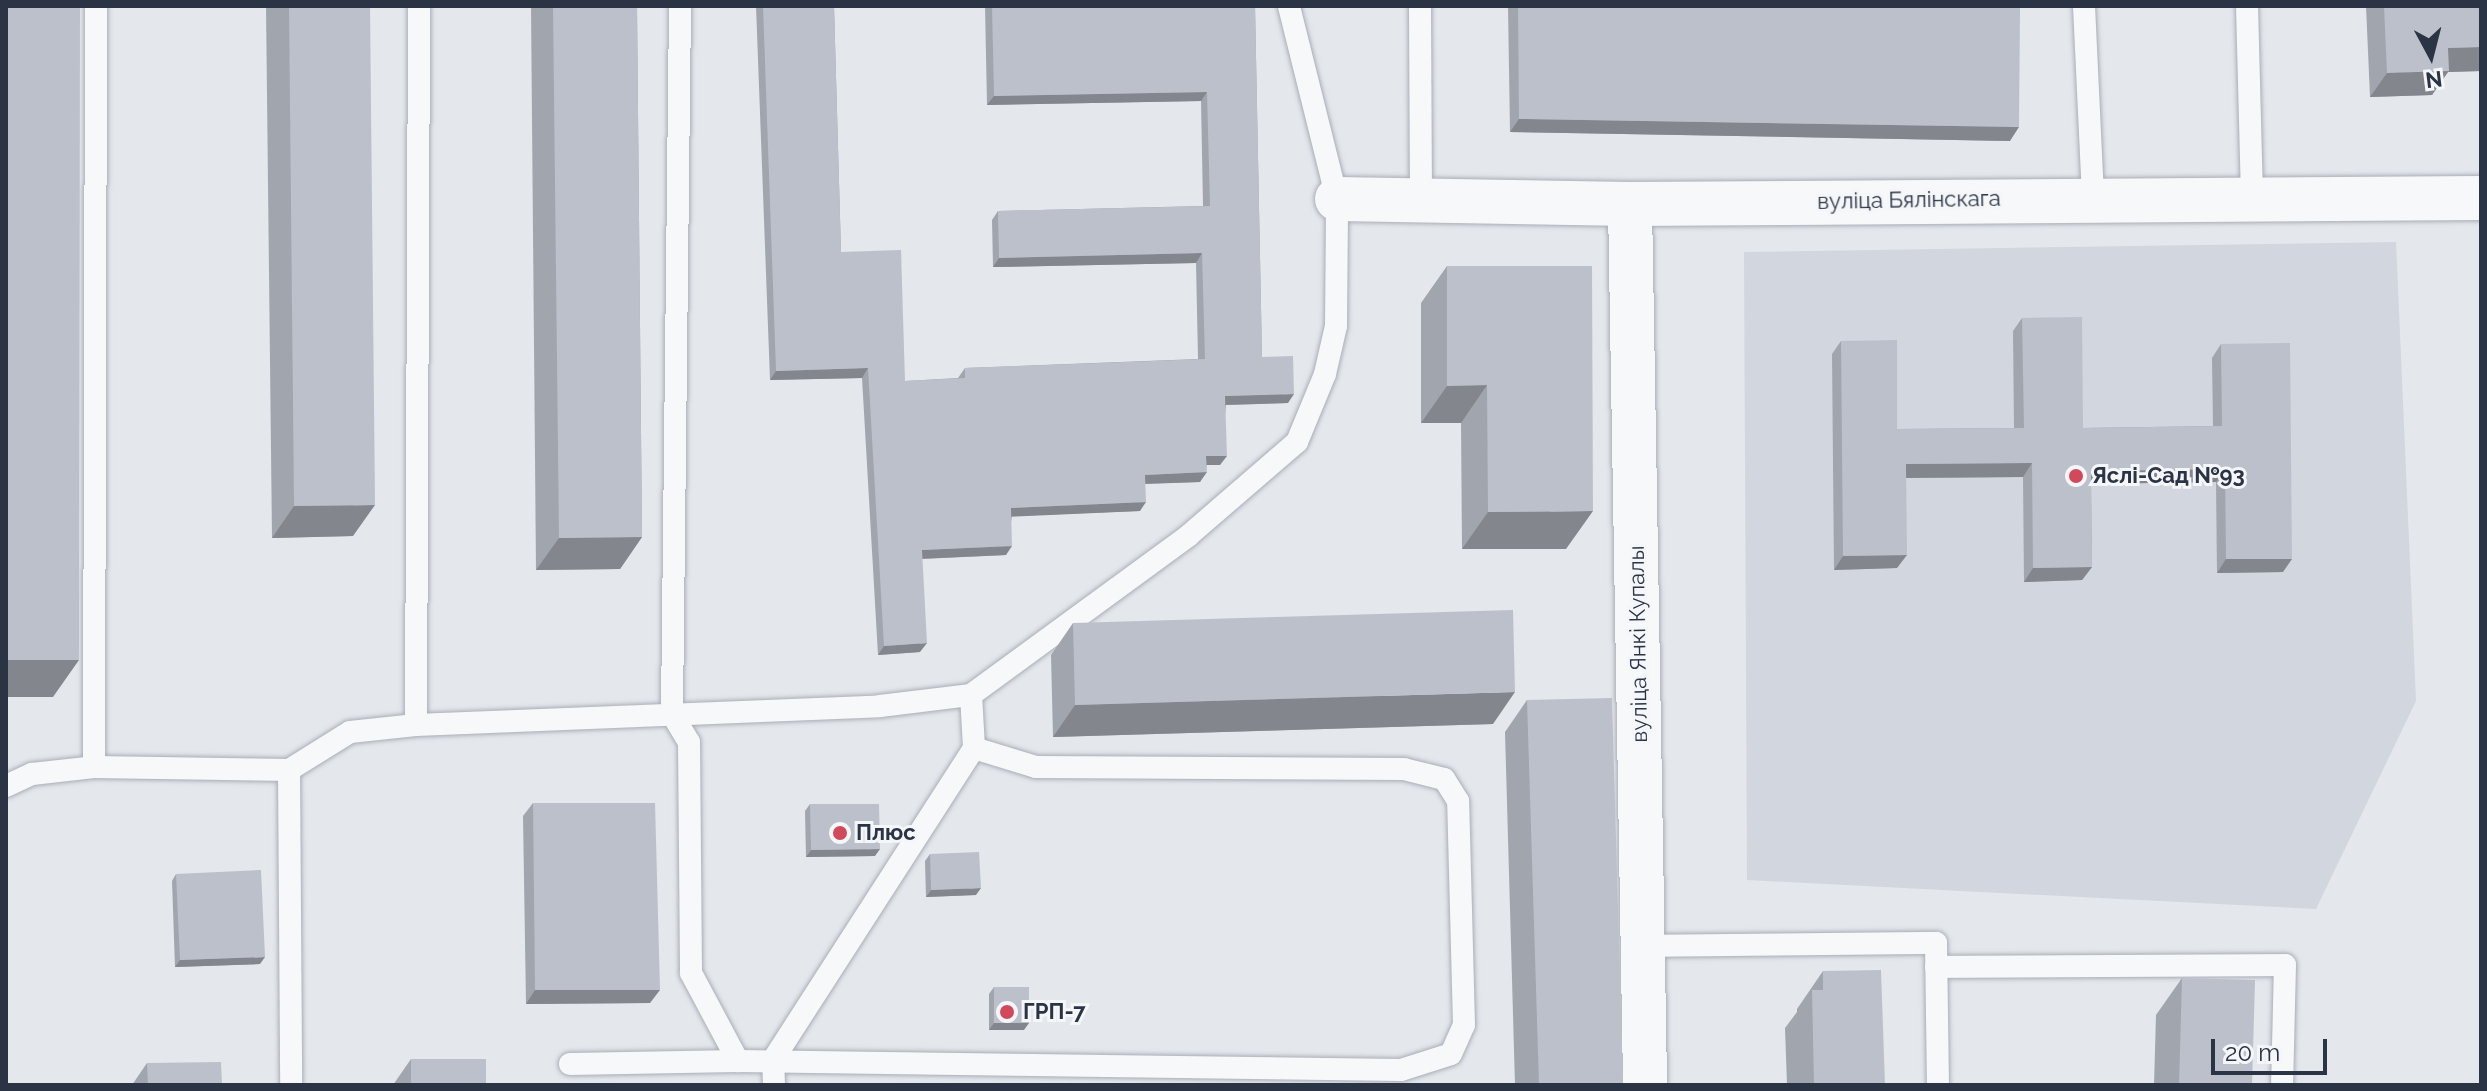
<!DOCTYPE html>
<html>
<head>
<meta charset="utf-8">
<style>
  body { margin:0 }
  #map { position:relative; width:2487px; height:1091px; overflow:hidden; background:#e4e7ec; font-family:Raleway,sans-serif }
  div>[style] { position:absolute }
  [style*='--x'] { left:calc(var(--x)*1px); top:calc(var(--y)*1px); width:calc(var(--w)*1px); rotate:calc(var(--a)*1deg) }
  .built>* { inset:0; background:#d2d6de }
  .roads { filter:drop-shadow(0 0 2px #a9aeb7) drop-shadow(0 0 2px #a9aeb7) }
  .service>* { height:22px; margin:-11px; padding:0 11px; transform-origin:11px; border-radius:11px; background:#f7f8fa }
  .minor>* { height:44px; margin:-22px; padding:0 22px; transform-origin:22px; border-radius:22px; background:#f7f8fa }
  .wall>* { inset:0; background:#a1a5ae }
  .shaded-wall>* { inset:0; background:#83868d }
  .building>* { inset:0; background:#bbc0ca }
  .dots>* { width:22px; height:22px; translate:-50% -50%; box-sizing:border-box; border:4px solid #f4f6f9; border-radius:50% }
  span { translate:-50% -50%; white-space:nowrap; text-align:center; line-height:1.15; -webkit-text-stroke:6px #f4f6f9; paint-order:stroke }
  .street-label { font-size:22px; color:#2b3445 }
  .poi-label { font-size:22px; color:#2b3445; font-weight:700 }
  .left { translate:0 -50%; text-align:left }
  .frame { position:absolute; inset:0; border:8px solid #2b3445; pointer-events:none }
  .north { position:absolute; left:2391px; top:16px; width:80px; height:80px; -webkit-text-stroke:6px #f4f6f9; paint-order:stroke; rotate:173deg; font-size:22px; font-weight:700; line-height:32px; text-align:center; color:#2b3445 }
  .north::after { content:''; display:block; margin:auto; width:28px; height:36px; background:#2b3445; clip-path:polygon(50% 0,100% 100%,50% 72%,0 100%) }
  .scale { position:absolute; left:2211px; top:1039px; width:116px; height:36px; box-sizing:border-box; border:4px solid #2b3445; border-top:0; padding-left:10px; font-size:24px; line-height:28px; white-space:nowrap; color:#2b3445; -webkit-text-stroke:6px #f4f6f9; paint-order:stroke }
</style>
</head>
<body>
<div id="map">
  <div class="built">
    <div style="clip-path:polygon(2396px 242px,2416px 701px,2316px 909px,1747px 880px,1744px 252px)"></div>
  </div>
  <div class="roads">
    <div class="service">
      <div style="--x:680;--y:6;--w:708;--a:90.65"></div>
      <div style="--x:672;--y:714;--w:33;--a:59"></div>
      <div style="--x:689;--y:742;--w:231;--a:89.5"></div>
      <div style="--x:691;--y:973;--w:100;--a:61.9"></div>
      <div style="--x:738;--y:1061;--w:663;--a:0.78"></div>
      <div style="--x:1401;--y:1070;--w:52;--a:-17.7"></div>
      <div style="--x:1451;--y:1054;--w:32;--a:-66"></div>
      <div style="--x:1464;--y:1025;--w:224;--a:-91.5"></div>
      <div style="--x:1458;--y:801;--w:26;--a:-122"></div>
      <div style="--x:1444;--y:779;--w:41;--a:-166"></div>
      <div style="--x:1404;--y:769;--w:368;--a:-179.7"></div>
      <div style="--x:1036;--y:767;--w:65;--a:-163"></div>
      <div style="--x:974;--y:748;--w:53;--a:-93.2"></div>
      <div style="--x:1420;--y:6;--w:195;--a:89.7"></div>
      <div style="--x:2084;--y:6;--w:192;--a:87.3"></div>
      <div style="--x:2247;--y:6;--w:192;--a:88.5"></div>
      <div style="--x:416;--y:725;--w:719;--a:-89.76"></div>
      <div style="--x:94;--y:767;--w:761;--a:-89.85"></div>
      <div style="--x:289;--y:770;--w:315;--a:89.6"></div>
      <div style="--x:6;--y:786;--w:29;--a:-25"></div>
      <div style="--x:32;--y:774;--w:62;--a:-6.4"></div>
      <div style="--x:94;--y:767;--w:195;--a:0.9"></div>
      <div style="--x:289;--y:770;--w:72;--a:-31.9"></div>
      <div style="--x:350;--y:732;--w:66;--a:-6.1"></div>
      <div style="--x:416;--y:725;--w:464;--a:-2.3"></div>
      <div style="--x:880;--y:706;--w:92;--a:-6.9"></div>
      <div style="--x:971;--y:695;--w:269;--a:-36.2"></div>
      <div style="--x:1188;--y:536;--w:144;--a:-40.8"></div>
      <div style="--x:1297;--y:442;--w:74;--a:-67.6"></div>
      <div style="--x:1325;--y:374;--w:49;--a:-77.1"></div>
      <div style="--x:1336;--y:326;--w:127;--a:-89.5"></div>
      <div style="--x:1337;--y:199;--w:199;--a:-104"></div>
      <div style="--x:1644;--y:946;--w:292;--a:-0.6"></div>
      <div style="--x:1936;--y:943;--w:142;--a:89.2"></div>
      <div style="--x:1936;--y:967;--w:349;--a:-0.3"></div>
      <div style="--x:2285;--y:965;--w:120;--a:91.4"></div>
      <div style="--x:570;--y:1064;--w:168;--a:-1"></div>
      <div style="--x:774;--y:1085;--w:25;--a:-92"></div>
      <div style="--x:773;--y:1060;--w:371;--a:-57.2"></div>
    </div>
    <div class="minor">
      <div style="--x:1337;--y:199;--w:293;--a:1"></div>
      <div style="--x:1630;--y:204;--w:851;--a:-0.4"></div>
      <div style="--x:1630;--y:204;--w:881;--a:89.02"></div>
    </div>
  </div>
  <div class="wall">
    <div style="clip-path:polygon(266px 6px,370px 6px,353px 536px,272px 538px)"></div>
    <div style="clip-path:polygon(531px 6px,637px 6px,642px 537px,620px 569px,536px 570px)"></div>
    <div style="clip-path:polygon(756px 6px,834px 6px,841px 252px,905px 381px,958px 378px,965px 368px,1198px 359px,1196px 263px,993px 267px,992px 220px,998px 211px,1203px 206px,1201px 101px,987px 105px,985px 6px,1255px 6px,1262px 357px,1288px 403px,1226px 405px,1220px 465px,1207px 465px,1200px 482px,1145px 484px,1140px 511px,1012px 516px,1006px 555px,922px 559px,920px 652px,878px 655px,862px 378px,770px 380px)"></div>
    <div style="clip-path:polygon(1508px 6px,2020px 6px,2010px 141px,1510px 132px)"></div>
    <div style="clip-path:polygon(2366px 6px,2481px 6px,2481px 71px,2448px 72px,2432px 95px,2370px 97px)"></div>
    <div style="clip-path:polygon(1447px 266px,1566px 549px,1462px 549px,1461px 423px,1421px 423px,1421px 303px)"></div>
    <div style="clip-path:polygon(2022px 318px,2083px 428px,2213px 426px,2212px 358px,2221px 344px,2283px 572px,2217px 573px,2216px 482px,2091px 484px,2092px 567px,2082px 580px,2024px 582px,2023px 477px,1906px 478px,1897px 568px,1834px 570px,1832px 354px,1841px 341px,1897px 429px,2014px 428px,2013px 331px)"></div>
    <div style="clip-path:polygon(1073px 623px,1493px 724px,1053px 737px,1051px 655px)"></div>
    <div style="clip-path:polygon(1527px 700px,1623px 1085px,1515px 1085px,1505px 732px)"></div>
    <div style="clip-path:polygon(533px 803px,650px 1003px,526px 1004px,523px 816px)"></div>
    <div style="clip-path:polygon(810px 804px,875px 856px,806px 857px,805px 811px)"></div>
    <div style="clip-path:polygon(930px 854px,976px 895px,926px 897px,925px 861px)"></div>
    <div style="clip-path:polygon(176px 874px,260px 964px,175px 967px,172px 881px)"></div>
    <div style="clip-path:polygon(1823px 971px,1885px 1085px,1787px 1085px,1785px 1028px,1797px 1012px,1797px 1009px)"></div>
    <div style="clip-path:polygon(2182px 978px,2252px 1085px,2154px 1085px,2156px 1015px)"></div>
    <div style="clip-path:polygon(994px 987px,1024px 1030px,989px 1030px,989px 994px)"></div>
    <div style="clip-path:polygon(411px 1059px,486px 1085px,393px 1085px)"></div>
    <div style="clip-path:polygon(147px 1063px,222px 1085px,132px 1085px)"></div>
  </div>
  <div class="shaded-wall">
    <div style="clip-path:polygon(2481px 47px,2481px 71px,2448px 72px,2432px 95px,2370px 97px,2387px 73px,2448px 48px)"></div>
    <div style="clip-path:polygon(1207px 92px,1201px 101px,987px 105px,994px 96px)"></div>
    <div style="clip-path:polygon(1519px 119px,2019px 127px,2010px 141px,1510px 132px)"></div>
    <div style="clip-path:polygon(1202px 253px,1196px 263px,993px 267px,999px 258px)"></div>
    <div style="clip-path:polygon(868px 368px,862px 378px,770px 380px,776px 371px)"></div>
    <div style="clip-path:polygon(1487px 385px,1461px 423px,1421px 423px,1447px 386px)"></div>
    <div style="clip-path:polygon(1294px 394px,1288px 403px,1219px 405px,1225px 396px)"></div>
    <div style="clip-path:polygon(1206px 456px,1227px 456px,1220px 465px,1200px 465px)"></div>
    <div style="clip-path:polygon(2032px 463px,2023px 477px,1896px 478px,1906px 464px)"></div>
    <div style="clip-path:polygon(2225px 469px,2216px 482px,2081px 484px,2091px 471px)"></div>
    <div style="clip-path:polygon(1207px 472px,1200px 482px,1138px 484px,1145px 475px)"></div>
    <div style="clip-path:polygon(1146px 502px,1140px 511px,1005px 517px,1011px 508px)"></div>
    <div style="clip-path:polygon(375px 505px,353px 536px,272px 538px,294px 506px)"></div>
    <div style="clip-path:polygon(1593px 511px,1566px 549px,1462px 549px,1488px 512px)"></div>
    <div style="clip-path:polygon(642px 537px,620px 569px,536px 570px,559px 538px)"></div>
    <div style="clip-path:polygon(1012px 546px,1006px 555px,915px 559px,922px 550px)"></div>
    <div style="clip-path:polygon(1907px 555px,1897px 568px,1834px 570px,1843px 556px)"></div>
    <div style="clip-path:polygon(2226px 559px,2292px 559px,2283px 572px,2217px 573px)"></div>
    <div style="clip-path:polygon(2092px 567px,2082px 580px,2024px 582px,2033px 568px)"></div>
    <div style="clip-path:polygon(927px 643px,920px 652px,878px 655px,884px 646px)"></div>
    <div style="clip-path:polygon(6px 660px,79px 660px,53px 697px,6px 697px)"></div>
    <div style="clip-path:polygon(1515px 692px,1493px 724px,1053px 737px,1075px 705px)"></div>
    <div style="clip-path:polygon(880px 849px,875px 856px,806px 857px,811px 850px)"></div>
    <div style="clip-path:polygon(981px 888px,976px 895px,926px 897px,931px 890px)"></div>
    <div style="clip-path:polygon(265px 957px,260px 964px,175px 967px,180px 960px)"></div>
    <div style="clip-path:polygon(535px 990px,660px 990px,650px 1003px,526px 1004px)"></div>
    <div style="clip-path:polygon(994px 1023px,1029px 1023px,1024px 1030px,989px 1030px)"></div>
  </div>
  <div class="building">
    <div style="clip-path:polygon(6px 6px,80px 6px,79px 660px,6px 660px)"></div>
    <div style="clip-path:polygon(289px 6px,370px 6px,375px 505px,294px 506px)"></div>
    <div style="clip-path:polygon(553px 6px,637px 6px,642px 537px,559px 538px)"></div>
    <div style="clip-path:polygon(763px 6px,834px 6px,841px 252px,901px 250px,905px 381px,965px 378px,965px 368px,1205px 359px,1202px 253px,999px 258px,998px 211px,1210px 206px,1207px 92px,994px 96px,992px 6px,1255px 6px,1262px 357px,1293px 356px,1294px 394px,1225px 396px,1227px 456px,1206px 456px,1207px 472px,1145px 475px,1146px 502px,1011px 508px,1012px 546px,922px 550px,927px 643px,884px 646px,868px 368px,776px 371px)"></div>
    <div style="clip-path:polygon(1518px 6px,2020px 6px,2019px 127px,1519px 119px)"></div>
    <div style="clip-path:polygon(2384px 6px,2481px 6px,2481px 47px,2448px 48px,2449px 71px,2387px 73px)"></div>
    <div style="clip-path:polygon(1447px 266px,1592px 266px,1593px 511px,1488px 512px,1487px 385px,1447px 386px)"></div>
    <div style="clip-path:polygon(2082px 317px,2083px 428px,2222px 426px,2221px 344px,2290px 343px,2292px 559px,2226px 559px,2225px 469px,2091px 471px,2092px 567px,2033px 568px,2032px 463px,1906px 464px,1907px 555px,1843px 556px,1841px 341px,1897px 340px,1897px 429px,2024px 428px,2022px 318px)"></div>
    <div style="clip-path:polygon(1513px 610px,1515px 692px,1075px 705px,1073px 623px)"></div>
    <div style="clip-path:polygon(1612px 698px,1623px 1085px,1539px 1085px,1527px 700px)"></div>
    <div style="clip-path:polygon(533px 803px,655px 803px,660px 990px,535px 990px)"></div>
    <div style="clip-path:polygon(810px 804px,879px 804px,880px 849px,811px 850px)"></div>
    <div style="clip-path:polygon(979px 852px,981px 888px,931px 890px,930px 854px)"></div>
    <div style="clip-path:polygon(261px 870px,265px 957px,180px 960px,176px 874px)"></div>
    <div style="clip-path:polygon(1881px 970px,1885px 1085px,1814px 1085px,1812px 990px,1823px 990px,1823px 971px)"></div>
    <div style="clip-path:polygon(2182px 978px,2255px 980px,2252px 1085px,2179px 1085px)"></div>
    <div style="clip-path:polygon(994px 987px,1029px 987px,1029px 1023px,994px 1023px)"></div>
    <div style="clip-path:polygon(411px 1059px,486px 1059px,486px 1085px,411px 1085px)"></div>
    <div style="clip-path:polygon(221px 1062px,222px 1085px,148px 1085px,147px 1063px)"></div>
  </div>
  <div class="dots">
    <div style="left:2076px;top:476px;background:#d1495b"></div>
    <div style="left:840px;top:833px;background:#d1495b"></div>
    <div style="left:1007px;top:1012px;background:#d1495b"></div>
  </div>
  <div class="street-label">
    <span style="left:1909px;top:200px;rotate:-1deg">вуліца Бялінскага</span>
    <span style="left:1638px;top:644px;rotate:-91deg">вуліца Янкі Купалы</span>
  </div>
  <div class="poi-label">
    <span class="left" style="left:2092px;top:476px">Яслі-Сад №93</span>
    <span class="left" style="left:856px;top:833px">Плюс</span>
    <span class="left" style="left:1023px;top:1012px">ГРП-7</span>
  </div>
  <div class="frame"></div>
  <div class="north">N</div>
  <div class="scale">20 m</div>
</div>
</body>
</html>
